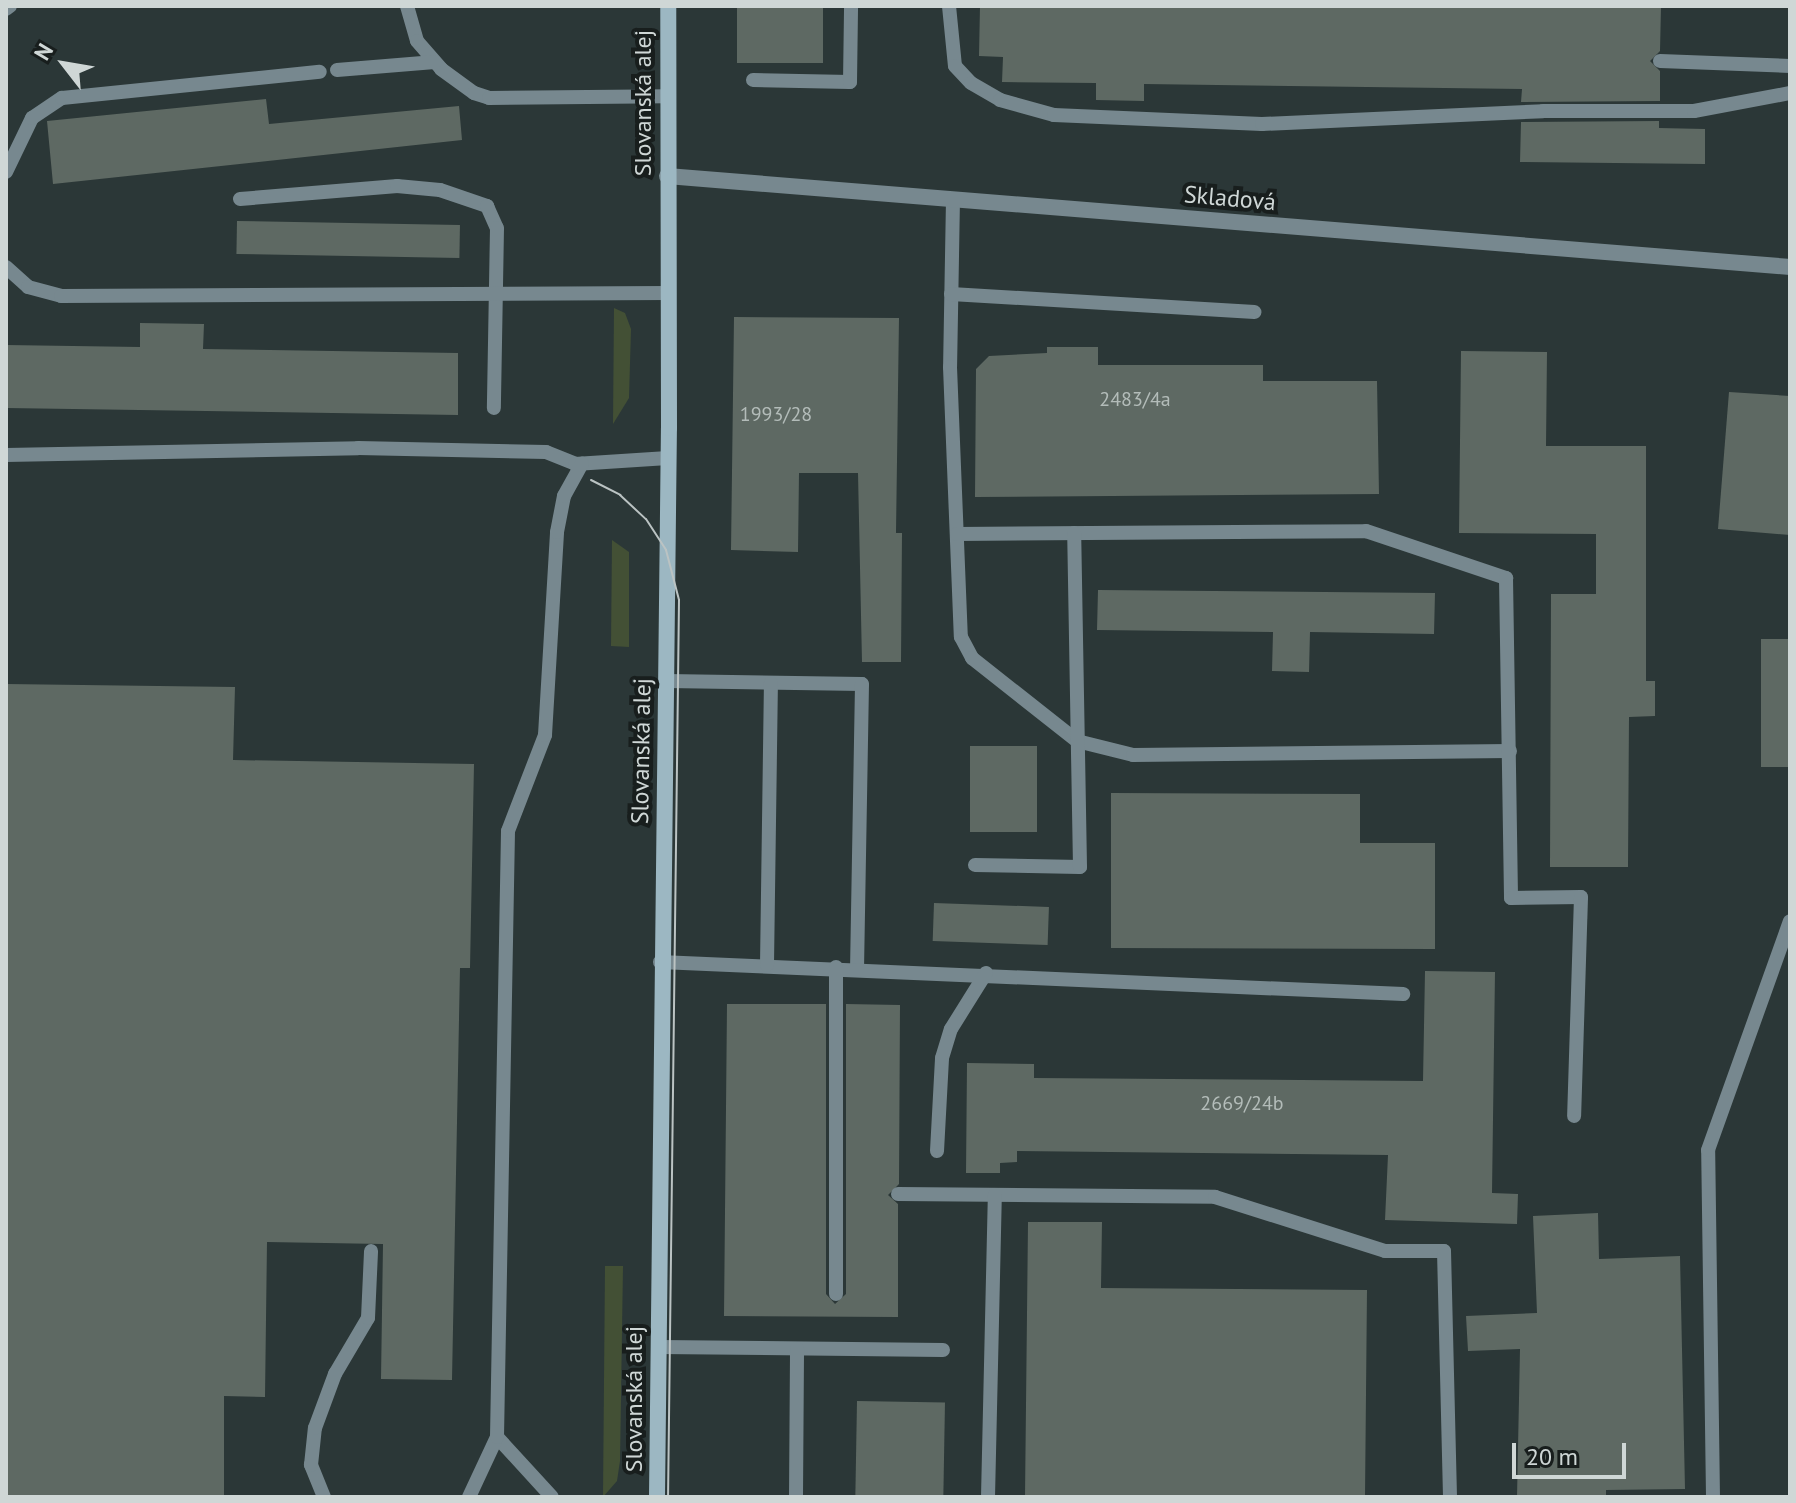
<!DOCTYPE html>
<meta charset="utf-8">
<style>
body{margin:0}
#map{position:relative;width:1796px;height:1503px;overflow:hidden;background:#2b3737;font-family:"PT Sans",sans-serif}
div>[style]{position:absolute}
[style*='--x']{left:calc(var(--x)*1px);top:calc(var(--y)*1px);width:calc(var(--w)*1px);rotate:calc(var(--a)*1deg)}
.green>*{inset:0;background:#435035}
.building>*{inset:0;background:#5e6963;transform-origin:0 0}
.service>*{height:14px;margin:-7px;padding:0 7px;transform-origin:7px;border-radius:7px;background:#77888f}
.minor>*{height:16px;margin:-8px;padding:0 8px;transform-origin:8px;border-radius:8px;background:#77888f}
.secondary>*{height:16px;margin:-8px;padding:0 8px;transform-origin:8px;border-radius:8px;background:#9cb7c2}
.tram>*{height:2px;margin:-1px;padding:0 1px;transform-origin:1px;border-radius:1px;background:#bbc3c3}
span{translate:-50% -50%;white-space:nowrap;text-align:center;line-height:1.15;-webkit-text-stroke:8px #181e1d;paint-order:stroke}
.number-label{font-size:20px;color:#b3bcb9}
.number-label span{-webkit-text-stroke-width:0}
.street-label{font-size:24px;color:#cfd7d6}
.frame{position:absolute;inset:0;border:8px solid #cfd7d6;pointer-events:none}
.north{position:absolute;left:24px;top:24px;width:80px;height:80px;-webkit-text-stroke:6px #181e1d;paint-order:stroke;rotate:301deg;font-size:22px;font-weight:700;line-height:32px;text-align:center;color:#cfd7d6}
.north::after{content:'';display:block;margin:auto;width:28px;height:36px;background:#cfd7d6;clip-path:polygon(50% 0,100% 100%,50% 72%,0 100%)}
.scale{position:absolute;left:1512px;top:1443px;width:114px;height:36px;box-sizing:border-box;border:4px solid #cfd7d6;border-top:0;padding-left:10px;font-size:24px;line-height:28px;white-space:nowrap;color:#cfd7d6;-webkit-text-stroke:6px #181e1d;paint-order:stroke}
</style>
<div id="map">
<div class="green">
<div style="clip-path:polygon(614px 308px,625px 313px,631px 329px,629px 398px,613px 424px)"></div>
<div style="clip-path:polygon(612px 540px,629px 552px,629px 647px,611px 646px)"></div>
<div style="clip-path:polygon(605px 1266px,623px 1266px,620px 1461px,617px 1481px,603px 1497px)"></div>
</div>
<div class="building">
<div style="left:737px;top:6px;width:86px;height:57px"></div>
<div style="clip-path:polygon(980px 6px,1661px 6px,1660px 51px,1650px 61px,1660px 71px,1660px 101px,1521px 102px,1522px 89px,1144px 84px,1144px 101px,1096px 100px,1096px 83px,1002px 82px,1003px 57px,979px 56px)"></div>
<div style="clip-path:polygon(266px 99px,269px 124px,459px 106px,462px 140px,53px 184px,47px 121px)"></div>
<div style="clip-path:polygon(1659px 121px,1659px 128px,1705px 129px,1705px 164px,1520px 162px,1521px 122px)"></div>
<div style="left:237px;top:221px;width:223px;height:33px;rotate:1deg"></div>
<div style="clip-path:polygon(734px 317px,899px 318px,896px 533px,902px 533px,901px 662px,862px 662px,858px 473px,799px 473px,798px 552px,731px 550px)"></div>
<div style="clip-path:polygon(140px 323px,204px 324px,203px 349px,458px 353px,458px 415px,6px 408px,6px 345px,140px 347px)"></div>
<div style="clip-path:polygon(1047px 347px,1098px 347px,1098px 365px,1263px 365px,1263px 381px,1377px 381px,1379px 494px,975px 497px,976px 369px,989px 356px,1047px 353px)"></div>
<div style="clip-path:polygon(1461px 351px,1547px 352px,1546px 446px,1646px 446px,1646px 681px,1655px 681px,1655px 716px,1629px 717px,1628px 867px,1550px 867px,1551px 594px,1596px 594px,1596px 534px,1459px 533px)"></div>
<div style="clip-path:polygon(1729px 392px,1790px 396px,1790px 535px,1718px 529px)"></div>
<div style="clip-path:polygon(1098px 590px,1435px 593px,1434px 634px,1310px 632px,1309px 672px,1272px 671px,1273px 632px,1097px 630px)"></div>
<div style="left:1761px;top:639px;width:29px;height:128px"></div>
<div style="clip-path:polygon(6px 684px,235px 687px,233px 760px,474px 764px,470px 968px,460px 968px,452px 1380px,381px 1379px,383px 1244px,267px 1242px,265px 1397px,224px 1396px,224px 1497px,6px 1497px)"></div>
<div style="left:970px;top:746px;width:67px;height:86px"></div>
<div style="clip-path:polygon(1111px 793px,1360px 794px,1360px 843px,1435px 843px,1435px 949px,1111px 948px)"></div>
<div style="left:934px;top:903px;width:115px;height:38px;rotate:2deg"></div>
<div style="clip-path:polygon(1425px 971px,1495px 972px,1492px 1193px,1518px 1194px,1517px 1224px,1385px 1220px,1388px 1155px,1017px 1151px,1017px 1162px,1000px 1163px,1000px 1173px,966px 1173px,967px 1063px,1034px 1064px,1034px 1078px,1423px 1081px)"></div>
<div style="clip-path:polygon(727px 1004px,826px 1004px,826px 1294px,835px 1304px,846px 1294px,846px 1004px,900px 1005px,899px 1184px,888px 1195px,898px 1204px,898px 1317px,724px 1316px)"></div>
<div style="clip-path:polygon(1598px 1213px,1599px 1259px,1680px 1256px,1685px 1489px,1606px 1490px,1606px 1497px,1517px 1497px,1520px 1349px,1468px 1351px,1466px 1316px,1537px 1313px,1533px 1216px)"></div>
<div style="clip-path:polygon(1028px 1222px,1102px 1222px,1101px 1288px,1367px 1290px,1365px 1497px,1025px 1497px)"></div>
<div style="left:857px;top:1401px;width:88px;height:96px;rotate:1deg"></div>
</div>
<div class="service">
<div style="--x:407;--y:6;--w:36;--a:74"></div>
<div style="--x:417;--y:41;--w:37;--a:49"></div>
<div style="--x:441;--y:69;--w:41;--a:36"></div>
<div style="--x:474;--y:93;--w:16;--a:18"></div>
<div style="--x:489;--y:98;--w:178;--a:-0.6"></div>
<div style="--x:949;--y:6;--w:60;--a:84.3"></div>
<div style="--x:955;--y:66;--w:23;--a:47"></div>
<div style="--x:971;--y:83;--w:34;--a:30"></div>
<div style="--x:1000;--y:100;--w:56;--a:15.5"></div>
<div style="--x:1054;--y:115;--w:208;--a:2.5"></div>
<div style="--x:1262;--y:124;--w:281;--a:-2.6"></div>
<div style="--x:1543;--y:111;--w:151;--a:0"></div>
<div style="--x:1694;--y:111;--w:98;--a:-10.6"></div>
<div style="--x:6;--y:9;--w:5;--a:-37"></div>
<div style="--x:1660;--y:61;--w:130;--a:2.2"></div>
<div style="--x:337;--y:70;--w:98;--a:-4.7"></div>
<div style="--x:753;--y:80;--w:97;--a:1.2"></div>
<div style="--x:850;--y:82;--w:76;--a:-89.2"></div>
<div style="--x:6;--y:172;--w:60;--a:-64.3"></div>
<div style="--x:32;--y:118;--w:36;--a:-34"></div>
<div style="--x:62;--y:98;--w:259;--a:-5.8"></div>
<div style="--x:240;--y:199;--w:158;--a:-4.7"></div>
<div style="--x:397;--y:186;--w:43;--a:5.3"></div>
<div style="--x:440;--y:190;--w:50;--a:18.8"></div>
<div style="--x:487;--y:206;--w:24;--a:66"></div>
<div style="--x:497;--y:228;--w:180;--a:91"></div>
<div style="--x:953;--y:199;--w:168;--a:91"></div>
<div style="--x:950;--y:367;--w:270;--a:87.7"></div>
<div style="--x:961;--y:637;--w:24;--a:62"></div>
<div style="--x:972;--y:658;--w:134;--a:38.3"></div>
<div style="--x:1077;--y:741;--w:58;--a:14"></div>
<div style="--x:1133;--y:755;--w:377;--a:-0.6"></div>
<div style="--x:6;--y:267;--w:30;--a:42"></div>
<div style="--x:28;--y:287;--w:34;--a:15"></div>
<div style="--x:61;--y:296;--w:608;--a:-0.28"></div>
<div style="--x:951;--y:294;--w:304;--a:3.4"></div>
<div style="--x:6;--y:455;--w:352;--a:-1.1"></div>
<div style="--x:358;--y:448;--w:188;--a:1.2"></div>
<div style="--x:546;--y:452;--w:31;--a:22"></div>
<div style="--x:575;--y:464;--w:93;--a:-3.7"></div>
<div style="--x:957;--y:534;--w:409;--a:-0.4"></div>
<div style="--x:1366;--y:531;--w:148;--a:18.6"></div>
<div style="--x:1506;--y:578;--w:320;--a:89.1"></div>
<div style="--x:1511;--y:898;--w:70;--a:-0.8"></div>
<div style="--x:1581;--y:897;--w:219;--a:91.8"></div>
<div style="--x:667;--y:681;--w:195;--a:0.9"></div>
<div style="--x:862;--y:684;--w:284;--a:91"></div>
<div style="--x:975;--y:865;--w:105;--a:1.1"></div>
<div style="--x:1080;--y:867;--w:334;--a:-91"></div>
<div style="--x:660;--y:962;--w:744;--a:2.47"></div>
<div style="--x:767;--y:965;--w:282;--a:-89.2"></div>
<div style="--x:836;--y:967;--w:327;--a:90"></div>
<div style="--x:937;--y:1151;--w:93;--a:-86.9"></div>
<div style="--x:942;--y:1058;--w:30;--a:-73"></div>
<div style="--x:951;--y:1029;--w:66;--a:-58"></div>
<div style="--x:898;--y:1194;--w:317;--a:0.5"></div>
<div style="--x:1215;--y:1197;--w:178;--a:17.6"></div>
<div style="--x:1385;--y:1251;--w:59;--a:0"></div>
<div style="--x:1444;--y:1251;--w:246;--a:88.6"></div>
<div style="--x:659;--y:1347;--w:284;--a:0.6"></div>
<div style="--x:497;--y:1437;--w:81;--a:47.5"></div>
<div style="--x:324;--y:1497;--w:35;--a:-112"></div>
<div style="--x:311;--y:1465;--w:37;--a:-84"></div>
<div style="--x:315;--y:1428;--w:58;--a:-69.7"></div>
<div style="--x:335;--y:1374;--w:65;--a:-59.5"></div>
<div style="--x:368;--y:1318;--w:67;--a:-87.4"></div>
<div style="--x:469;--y:1497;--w:66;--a:-65"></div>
<div style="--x:497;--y:1437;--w:606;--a:-88.96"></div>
<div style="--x:508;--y:831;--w:103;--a:-68.9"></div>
<div style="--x:545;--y:735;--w:203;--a:-86.6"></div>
<div style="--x:557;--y:532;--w:37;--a:-79"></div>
<div style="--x:564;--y:496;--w:37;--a:-61"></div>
<div style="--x:796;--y:1497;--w:148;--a:-89.6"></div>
<div style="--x:988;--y:1497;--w:302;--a:-88.7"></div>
<div style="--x:1713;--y:1497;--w:347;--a:-90.8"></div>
<div style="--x:1708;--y:1150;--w:243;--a:-70.3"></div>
</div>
<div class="minor">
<div style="--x:667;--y:176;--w:1127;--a:4.63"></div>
</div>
<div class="secondary">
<div style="--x:657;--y:1497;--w:1069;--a:-89.36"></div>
<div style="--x:669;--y:428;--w:422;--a:-90.1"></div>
</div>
<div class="tram">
<div style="--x:591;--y:480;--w:33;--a:27"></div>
<div style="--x:620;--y:495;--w:35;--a:43"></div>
<div style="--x:646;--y:519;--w:37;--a:57"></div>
<div style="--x:666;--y:550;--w:52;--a:75.4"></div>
<div style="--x:679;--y:600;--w:897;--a:90.7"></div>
</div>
<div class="number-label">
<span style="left:1135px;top:399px">2483/4a</span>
<span style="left:776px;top:414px">1993/28</span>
<span style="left:1242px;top:1103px">2669/24b</span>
</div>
<div class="street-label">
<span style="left:643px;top:103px;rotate:-90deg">Slovanská alej</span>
<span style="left:1230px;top:198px;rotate:5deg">Skladová</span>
<span style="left:641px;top:751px;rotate:-89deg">Slovanská alej</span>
<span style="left:634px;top:1399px;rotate:-90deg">Slovanská alej</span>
</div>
<div class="frame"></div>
<div class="north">N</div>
<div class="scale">20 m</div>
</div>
